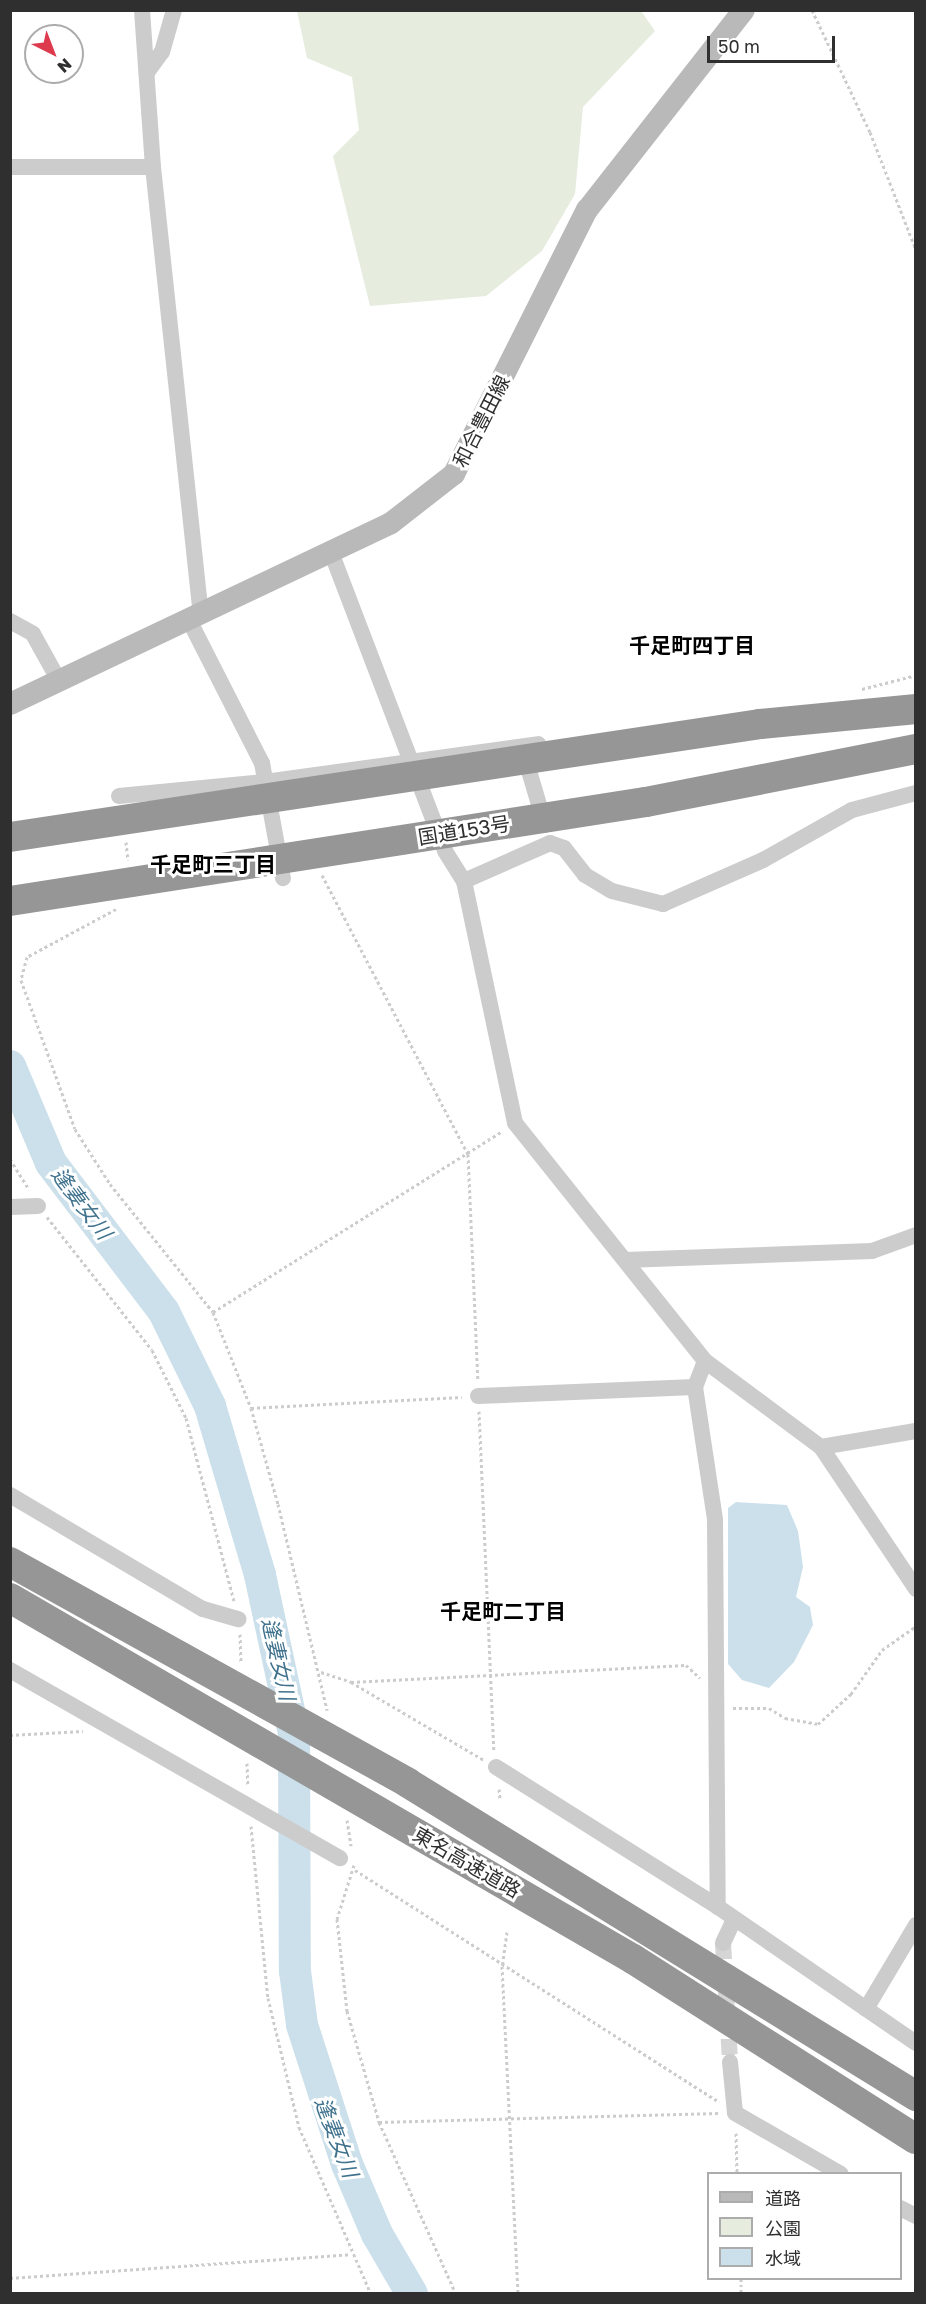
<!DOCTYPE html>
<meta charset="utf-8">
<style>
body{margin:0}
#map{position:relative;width:926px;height:2304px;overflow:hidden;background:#fff;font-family:"Golos Text","Noto Sans JP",sans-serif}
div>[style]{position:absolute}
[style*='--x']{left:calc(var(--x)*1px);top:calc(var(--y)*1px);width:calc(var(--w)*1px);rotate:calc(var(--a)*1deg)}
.green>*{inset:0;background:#e6ecde}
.water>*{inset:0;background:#cbe0eb}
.river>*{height:32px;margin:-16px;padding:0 16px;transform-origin:16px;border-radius:16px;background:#cbe0eb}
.street-tunnel>*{height:16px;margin-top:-8px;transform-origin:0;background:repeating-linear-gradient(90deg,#d5d5d5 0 16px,transparent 0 24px)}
.path>*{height:3px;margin-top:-1.5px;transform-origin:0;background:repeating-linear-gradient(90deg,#ccc 0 3px,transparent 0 6px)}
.street>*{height:16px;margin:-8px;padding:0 8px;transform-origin:8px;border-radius:8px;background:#ccc}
.secondary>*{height:22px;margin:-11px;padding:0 11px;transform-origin:11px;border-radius:11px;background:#b9b9b9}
.highway>*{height:30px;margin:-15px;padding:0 15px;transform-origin:15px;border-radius:15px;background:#969696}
span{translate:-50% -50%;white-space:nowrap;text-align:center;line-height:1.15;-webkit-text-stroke:6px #fff;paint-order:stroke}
.street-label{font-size:20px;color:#2f2f2f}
.neighbourhood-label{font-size:21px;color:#000;font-weight:700}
.water-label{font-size:21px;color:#41738e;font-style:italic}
.frame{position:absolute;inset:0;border:12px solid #2f2f2f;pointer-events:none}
.legend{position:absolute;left:707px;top:2172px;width:195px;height:108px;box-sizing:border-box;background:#fff;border:2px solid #acacac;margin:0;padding:8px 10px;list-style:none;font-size:18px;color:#2f2f2f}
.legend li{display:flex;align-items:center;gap:12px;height:30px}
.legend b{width:30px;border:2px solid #acacac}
.north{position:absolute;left:24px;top:24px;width:60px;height:60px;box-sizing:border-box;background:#fff;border:2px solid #acacac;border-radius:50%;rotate:138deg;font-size:16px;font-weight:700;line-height:24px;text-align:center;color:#2f2f2f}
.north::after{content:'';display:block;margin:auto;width:21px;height:27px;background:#dd3a4e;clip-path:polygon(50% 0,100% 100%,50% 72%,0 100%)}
.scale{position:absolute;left:707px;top:36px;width:128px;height:27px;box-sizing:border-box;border:3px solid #2f2f2f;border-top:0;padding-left:8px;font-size:18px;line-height:21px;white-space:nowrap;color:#2f2f2f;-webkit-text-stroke:4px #fff;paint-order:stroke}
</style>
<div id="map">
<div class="green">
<div style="clip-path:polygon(297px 11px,641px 11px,655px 31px,583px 107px,575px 194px,542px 251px,486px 296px,370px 306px,333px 156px,359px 130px,352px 77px,307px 58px)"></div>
</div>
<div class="water">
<div style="clip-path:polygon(736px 1502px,787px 1505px,798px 1531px,803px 1567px,796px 1597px,810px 1607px,813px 1625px,794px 1662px,769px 1688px,742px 1680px,728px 1664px,728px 1508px)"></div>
</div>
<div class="river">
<div style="--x:10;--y:1066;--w:105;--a:67.1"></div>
<div style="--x:51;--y:1163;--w:187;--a:52.8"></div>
<div style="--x:164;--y:1312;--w:105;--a:63.9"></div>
<div style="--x:210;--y:1406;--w:176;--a:73.5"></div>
<div style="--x:260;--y:1575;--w:162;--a:77.9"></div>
<div style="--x:294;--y:1733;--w:238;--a:89.8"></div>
<div style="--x:295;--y:1971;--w:54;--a:82.6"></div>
<div style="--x:302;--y:2025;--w:146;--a:72.1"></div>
<div style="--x:347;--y:2164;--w:76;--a:66.8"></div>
<div style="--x:377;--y:2234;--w:69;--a:59.7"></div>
</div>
<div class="street-tunnel">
<div style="--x:723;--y:1943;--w:119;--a:86.6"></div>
</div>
<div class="path">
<div style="--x:812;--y:10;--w:135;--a:64.6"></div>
<div style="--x:870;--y:132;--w:127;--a:68.7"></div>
<div style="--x:862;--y:689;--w:56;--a:-14.5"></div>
<div style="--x:126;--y:842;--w:18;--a:84"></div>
<div style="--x:322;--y:875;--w:315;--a:62.4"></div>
<div style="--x:468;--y:1154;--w:227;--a:87.5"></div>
<div style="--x:116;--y:909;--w:101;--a:151.7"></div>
<div style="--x:27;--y:957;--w:24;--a:105"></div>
<div style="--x:21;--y:980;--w:158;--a:70.1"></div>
<div style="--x:75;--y:1129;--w:65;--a:57.5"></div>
<div style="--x:110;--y:1184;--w:164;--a:51.2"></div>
<div style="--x:213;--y:1312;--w:103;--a:68.4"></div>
<div style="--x:251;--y:1408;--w:100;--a:74.3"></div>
<div style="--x:278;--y:1504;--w:212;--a:76.6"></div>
<div style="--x:10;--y:1159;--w:36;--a:58"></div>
<div style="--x:47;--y:1217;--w:169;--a:51.7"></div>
<div style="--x:152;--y:1350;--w:76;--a:63.4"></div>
<div style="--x:186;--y:1418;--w:189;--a:75.3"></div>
<div style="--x:213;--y:1312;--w:340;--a:-32"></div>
<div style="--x:251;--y:1408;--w:211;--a:-3"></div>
<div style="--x:479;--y:1411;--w:341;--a:87.5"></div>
<div style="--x:240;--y:1634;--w:29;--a:88"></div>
<div style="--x:321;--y:1672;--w:32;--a:18"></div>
<div style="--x:351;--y:1682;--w:154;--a:30.4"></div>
<div style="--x:351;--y:1682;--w:335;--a:-2.9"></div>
<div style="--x:686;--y:1665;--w:19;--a:43"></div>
<div style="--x:733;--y:1708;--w:36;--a:0"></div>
<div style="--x:769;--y:1708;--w:19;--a:32"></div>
<div style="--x:785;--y:1718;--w:34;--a:10"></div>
<div style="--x:818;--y:1724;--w:45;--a:-42.3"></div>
<div style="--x:851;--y:1694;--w:54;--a:-54.8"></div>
<div style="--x:882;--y:1650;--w:42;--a:-35.2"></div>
<div style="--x:10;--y:1735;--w:73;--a:-3.1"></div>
<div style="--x:247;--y:1763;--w:23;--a:88"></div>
<div style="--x:499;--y:1789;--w:10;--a:84"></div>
<div style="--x:347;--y:1820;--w:26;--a:81"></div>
<div style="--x:251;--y:1826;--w:173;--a:84.4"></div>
<div style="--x:268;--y:1998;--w:133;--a:76.5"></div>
<div style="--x:299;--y:2127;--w:182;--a:66.7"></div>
<div style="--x:354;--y:1865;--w:57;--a:107.5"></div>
<div style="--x:337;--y:1919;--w:93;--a:83.8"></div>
<div style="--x:347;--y:2011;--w:116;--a:73.9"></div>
<div style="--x:379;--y:2122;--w:188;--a:65.9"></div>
<div style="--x:355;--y:1870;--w:432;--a:32.5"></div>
<div style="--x:507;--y:1932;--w:34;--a:98"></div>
<div style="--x:502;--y:1966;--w:328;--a:87.2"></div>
<div style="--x:379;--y:2122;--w:340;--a:-1.5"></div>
<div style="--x:736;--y:2133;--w:41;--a:88.6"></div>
<div style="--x:10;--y:2278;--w:341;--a:-4"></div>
<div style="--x:741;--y:2278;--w:16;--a:90"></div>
</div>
<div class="street">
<div style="--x:142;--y:10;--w:157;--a:86"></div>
<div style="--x:153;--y:167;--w:449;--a:83.9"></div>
<div style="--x:148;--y:71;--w:24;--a:-54"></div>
<div style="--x:162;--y:52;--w:44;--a:-74.1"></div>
<div style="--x:10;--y:167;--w:143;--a:0"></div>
<div style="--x:331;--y:552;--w:320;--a:69.1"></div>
<div style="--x:445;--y:851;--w:36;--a:58"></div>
<div style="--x:464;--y:881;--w:247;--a:78.1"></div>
<div style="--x:515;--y:1123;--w:305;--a:51.4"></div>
<div style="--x:705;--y:1361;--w:144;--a:36.6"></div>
<div style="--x:821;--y:1447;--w:171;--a:56.2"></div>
<div style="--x:189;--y:620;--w:161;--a:63"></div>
<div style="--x:262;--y:763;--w:117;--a:79.7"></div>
<div style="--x:10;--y:621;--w:26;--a:29"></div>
<div style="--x:33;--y:634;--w:54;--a:61"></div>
<div style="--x:524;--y:754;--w:74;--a:73.5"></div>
<div style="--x:119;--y:796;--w:147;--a:-5.5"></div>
<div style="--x:265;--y:782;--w:276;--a:-7.9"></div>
<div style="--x:464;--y:881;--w:94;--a:-23.8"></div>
<div style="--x:550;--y:843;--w:15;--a:20"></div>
<div style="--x:564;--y:848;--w:34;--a:52"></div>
<div style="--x:585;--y:875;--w:31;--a:31"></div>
<div style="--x:612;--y:891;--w:53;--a:14.3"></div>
<div style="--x:663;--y:904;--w:109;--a:-23.7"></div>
<div style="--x:763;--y:860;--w:102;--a:-29.3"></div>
<div style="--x:852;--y:810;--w:66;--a:-14.9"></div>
<div style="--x:10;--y:1207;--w:28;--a:-2"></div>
<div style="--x:625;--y:1260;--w:247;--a:-2.1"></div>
<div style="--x:872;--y:1251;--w:47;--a:-20"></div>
<div style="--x:705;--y:1361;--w:28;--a:111"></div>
<div style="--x:695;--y:1387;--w:134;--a:81.4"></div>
<div style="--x:715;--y:1520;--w:387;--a:89.6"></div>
<div style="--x:478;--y:1396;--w:217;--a:-2.4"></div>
<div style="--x:821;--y:1447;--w:96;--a:-9.6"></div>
<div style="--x:10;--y:1495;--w:224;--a:30.6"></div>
<div style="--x:203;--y:1609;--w:37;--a:16"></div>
<div style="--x:10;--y:1670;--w:380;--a:29.7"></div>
<div style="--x:496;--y:1767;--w:262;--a:32.2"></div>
<div style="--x:718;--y:1907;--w:240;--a:34.5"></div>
<div style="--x:723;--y:1943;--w:26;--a:-65"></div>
<div style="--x:866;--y:2009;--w:98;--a:-59.2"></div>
<div style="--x:730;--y:2062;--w:51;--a:84.4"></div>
<div style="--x:735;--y:2113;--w:122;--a:29.9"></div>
<div style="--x:900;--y:2208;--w:18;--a:27"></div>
</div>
<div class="secondary">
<div style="--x:10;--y:704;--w:422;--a:-25.4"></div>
<div style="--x:391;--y:523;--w:80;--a:-37.9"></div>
<div style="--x:454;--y:474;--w:296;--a:-63.3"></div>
<div style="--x:587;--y:210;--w:254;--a:-51.9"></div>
</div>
<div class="highway">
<div style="--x:10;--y:837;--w:758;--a:-8.57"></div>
<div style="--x:760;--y:724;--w:157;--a:-5.5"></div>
<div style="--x:10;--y:901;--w:644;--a:-8.85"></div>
<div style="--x:646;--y:802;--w:275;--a:-11.1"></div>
<div style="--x:10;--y:1562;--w:455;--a:29"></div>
<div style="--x:408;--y:1783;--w:597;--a:31.64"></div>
<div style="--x:10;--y:1598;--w:720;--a:30.09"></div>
<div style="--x:633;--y:1959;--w:335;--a:32.5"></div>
</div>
<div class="street-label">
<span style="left:481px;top:421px;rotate:-63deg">和合豊田線</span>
<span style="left:464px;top:830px;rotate:-9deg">国道153号</span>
<span style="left:467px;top:1862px;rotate:30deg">東名高速道路</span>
</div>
<div class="neighbourhood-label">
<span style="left:692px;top:645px">千足町四丁目</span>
<span style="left:213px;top:864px">千足町三丁目</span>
<span style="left:503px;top:1611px">千足町二丁目</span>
</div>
<div class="water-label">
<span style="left:82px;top:1203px;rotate:53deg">逢妻女川</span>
<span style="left:279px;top:1659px;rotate:77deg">逢妻女川</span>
<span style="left:337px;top:2137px;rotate:69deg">逢妻女川</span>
</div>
<div class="frame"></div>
<ul class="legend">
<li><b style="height:8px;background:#b9b9b9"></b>道路</li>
<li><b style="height:16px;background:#e6ecde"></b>公園</li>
<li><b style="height:16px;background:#cbe0eb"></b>水域</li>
</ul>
<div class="north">N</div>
<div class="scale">50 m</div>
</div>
